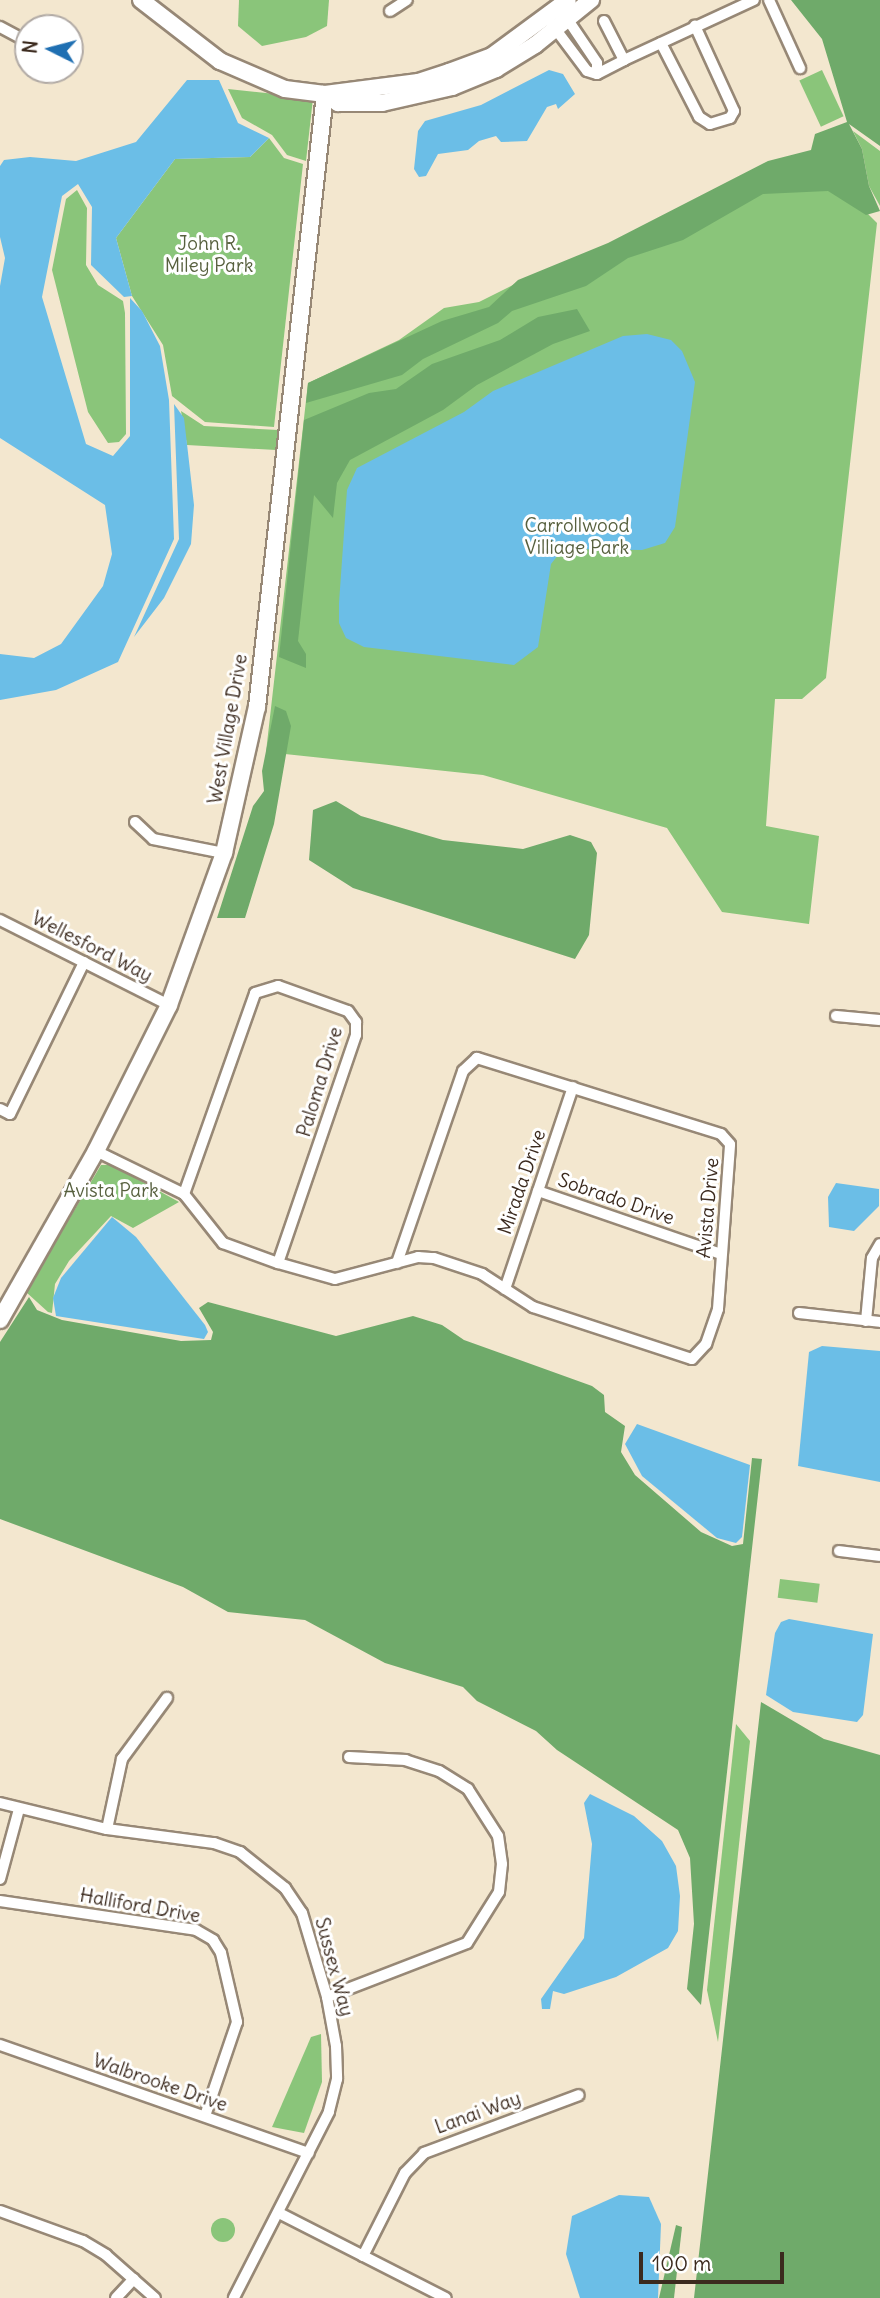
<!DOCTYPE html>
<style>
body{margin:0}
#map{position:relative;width:880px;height:2298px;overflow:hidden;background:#f3e7cf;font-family:Delius,sans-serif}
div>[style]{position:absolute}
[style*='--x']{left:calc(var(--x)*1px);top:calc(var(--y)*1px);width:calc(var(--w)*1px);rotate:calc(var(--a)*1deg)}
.green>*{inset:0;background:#8ac57a;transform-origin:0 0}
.round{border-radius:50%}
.forest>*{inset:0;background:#6faa6a}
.water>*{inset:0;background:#6bbee7}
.roads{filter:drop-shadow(2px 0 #978876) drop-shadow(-2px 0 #978876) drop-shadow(0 2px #978876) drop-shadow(0 -2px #978876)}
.street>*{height:10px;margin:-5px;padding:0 5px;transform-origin:5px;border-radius:5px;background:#fff}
.secondary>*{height:16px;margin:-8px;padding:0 8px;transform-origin:8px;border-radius:8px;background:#fff}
span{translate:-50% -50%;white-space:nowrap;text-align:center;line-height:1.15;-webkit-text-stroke:6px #fff;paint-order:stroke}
.park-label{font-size:19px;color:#57603e}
.street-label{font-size:19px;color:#3b2a1e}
.north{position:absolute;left:14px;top:14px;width:70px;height:70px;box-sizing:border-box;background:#fff;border:2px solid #b1aaa5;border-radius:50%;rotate:276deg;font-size:19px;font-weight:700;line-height:28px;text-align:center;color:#3b2a1e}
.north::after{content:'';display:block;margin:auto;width:24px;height:32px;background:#1f6fb2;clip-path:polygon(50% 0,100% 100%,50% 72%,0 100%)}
.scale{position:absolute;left:639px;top:2252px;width:145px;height:32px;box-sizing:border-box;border:4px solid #3b2a1e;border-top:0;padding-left:9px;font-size:21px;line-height:24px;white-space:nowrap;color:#3b2a1e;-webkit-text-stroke:5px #fff;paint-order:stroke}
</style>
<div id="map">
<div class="green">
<div style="clip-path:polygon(239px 0,329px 0,327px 26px,306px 37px,262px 46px,238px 26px)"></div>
<div style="left:822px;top:70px;width:51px;height:25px;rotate:65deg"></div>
<div style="clip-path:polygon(228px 89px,313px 98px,306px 161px,287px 155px,272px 135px,242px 118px)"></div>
<div style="clip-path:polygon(853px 131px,880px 151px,880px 206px,869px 186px,862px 149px)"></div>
<div style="clip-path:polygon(269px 138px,284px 158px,303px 164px,274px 427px,205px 422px,172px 396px,163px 345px,132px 296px,116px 238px,175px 159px,250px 157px)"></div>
<div style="clip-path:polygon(779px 183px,842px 188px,877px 223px,826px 678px,802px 699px,775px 699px,766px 826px,819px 836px,809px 924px,722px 912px,667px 828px,483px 775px,266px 752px,308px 383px,399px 340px,444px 308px,479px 302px,525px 279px)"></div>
<div style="clip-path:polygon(77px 190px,87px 208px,86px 265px,98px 285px,123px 301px,125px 313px,126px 434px,119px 442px,108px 443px,88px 412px,52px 270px,66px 199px)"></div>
<div style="clip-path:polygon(289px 335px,276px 450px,187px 445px,181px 411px,204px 426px,278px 430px)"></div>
<div style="clip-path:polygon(101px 1165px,112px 1165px,179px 1202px,133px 1228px,111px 1216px,69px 1261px,55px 1284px,52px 1313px,48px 1312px,26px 1292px)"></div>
<div style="left:780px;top:1579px;width:40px;height:19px;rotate:7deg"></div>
<div style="clip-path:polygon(736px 1724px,750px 1741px,718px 2042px,707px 1990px)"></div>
<div style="clip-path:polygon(321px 2034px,322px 2082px,304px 2133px,272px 2127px,311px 2037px)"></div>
<div class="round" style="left:211px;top:2218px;width:24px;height:24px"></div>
</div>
<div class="forest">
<div style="clip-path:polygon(791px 0,880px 0,880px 146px,849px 124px,862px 149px,869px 186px,880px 211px,866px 215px,828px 191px,763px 194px,683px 240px,628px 258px,586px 286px,512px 311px,498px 323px,423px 359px,402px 375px,306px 403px,308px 383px,442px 321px,489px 307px,518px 280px,608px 243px,768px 161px,811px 150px,815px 134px,847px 122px,822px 39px)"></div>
<div style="clip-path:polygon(577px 309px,590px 331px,553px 344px,477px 385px,443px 410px,350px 460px,337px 483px,333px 518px,314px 495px,298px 641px,306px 654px,306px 668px,279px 657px,304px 420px,369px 393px,396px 389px,432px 364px,500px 340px,538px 317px)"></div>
<div style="clip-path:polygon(275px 706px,286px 711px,291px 726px,274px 824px,245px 918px,217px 918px,253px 806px,264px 791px,262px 771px)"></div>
<div style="clip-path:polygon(336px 801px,361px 816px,443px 840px,523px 849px,570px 835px,591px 842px,597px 853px,589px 935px,575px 959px,353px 888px,309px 860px,313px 810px)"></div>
<div style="clip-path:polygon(29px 1297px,37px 1310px,62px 1320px,181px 1341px,211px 1340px,213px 1332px,199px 1308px,208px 1302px,336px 1336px,413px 1316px,442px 1325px,464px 1340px,592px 1386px,604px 1395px,605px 1412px,625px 1426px,621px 1452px,635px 1475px,701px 1532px,732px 1546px,743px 1544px,752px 1458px,762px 1459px,701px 2005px,687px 1989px,694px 1924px,690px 1858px,678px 1830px,557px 1750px,536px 1731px,477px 1701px,463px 1687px,385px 1663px,305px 1620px,228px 1612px,183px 1587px,0 1519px,0 1342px)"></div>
<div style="clip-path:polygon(761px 1702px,824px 1739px,880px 1755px,880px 2298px,694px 2298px)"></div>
<div style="clip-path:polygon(676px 2225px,682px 2227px,674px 2298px,659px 2298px)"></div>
</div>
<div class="water">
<div style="clip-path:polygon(549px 70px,563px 74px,575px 94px,558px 109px,556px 104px,547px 107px,527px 141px,501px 142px,496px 136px,479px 141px,468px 150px,438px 154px,426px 176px,419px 177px,414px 169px,418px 131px,425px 121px,481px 105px)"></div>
<div style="clip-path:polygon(187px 80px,219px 80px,238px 123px,269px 138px,250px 157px,175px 159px,116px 238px,132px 296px,124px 297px,91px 265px,92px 207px,78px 184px,62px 196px,42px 297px,86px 444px,113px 456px,130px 436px,130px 298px,142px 311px,160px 346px,169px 400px,174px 539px,118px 662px,56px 690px,0 700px,0 654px,34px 658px,61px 644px,103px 586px,112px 554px,105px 505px,0 438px,0 286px,5px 258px,0 237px,0 166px,4px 160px,30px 157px,76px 161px,136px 142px)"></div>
<div style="clip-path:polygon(647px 334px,671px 340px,682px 351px,695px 382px,675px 527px,665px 543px,642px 550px,563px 549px,551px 564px,538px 647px,514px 665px,364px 647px,346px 638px,339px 623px,339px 603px,347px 490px,357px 468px,464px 412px,493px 391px,623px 336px)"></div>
<div style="clip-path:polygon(174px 404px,184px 418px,194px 505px,191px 544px,164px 598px,134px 637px,179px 539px)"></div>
<div style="clip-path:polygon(836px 1183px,879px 1189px,879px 1206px,854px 1231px,829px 1227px,828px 1197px)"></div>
<div style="clip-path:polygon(112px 1217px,136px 1237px,205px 1325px,208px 1332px,204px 1339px,56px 1316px,53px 1298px,61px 1278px)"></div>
<div style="clip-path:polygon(822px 1346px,880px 1351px,880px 1482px,798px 1466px,809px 1352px)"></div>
<div style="clip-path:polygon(637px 1424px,750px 1465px,742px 1537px,736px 1543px,717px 1538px,642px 1476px,625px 1444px)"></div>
<div style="clip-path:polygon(789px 1619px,873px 1634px,863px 1715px,857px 1722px,793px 1712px,766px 1695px,775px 1633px,781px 1622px)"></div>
<div style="clip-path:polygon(590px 1794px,634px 1816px,662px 1841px,676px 1866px,680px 1896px,678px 1931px,668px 1948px,616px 1977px,564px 1994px,553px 1991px,550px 2009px,542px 2009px,541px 1999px,584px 1938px,592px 1844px,584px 1803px)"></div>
<div style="clip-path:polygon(619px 2195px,649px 2197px,661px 2224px,658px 2298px,580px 2298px,566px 2254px,572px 2216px)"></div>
</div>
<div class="roads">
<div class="street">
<div style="--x:769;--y:0;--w:75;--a:65.5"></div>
<div style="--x:390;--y:11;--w:20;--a:-33"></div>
<div style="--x:564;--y:14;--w:59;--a:56"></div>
<div style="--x:597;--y:63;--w:11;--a:90"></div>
<div style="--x:604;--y:21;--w:44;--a:62.9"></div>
<div style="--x:624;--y:60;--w:143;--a:-24.8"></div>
<div style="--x:551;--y:23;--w:60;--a:53.1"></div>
<div style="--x:587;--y:71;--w:10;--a:17"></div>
<div style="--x:0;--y:27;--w:32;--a:28"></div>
<div style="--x:661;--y:43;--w:83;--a:62.8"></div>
<div style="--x:699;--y:117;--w:13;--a:32"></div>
<div style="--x:710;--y:124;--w:21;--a:-17"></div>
<div style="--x:730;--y:118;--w:8;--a:-60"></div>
<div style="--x:734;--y:111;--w:94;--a:-114.6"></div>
<div style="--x:597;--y:74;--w:30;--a:-27"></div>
<div style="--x:135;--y:822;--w:25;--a:43"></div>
<div style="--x:153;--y:839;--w:72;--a:11.2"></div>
<div style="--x:0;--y:920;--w:189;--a:26.7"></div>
<div style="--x:836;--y:1016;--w:44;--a:5.2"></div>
<div style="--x:0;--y:1109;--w:11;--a:27"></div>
<div style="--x:10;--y:1114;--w:169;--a:-64"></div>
<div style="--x:96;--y:1151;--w:98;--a:26"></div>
<div style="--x:184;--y:1194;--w:63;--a:51.5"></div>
<div style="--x:223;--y:1243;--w:59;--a:20"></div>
<div style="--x:278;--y:1263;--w:59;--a:15.7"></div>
<div style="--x:335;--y:1279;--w:86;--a:-14.8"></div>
<div style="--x:418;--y:1257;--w:16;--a:4"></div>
<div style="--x:434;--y:1258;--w:51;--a:18.4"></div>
<div style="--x:482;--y:1274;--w:61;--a:32.9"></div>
<div style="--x:533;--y:1307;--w:167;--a:18.1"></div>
<div style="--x:692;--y:1359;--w:21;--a:-47"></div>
<div style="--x:706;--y:1344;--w:37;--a:-71"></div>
<div style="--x:718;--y:1309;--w:165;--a:-85.8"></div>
<div style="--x:730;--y:1144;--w:13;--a:-132"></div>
<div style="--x:721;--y:1134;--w:256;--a:-162.7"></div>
<div style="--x:477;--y:1058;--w:19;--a:137"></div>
<div style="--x:463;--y:1071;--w:203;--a:109"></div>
<div style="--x:538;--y:1191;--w:194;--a:19"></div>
<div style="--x:184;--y:1194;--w:213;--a:-70.5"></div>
<div style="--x:255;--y:993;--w:24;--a:-17"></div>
<div style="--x:278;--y:986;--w:74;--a:19.7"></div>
<div style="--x:348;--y:1011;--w:14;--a:54"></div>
<div style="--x:356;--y:1022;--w:13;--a:90"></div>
<div style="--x:356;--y:1035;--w:241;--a:108.9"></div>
<div style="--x:505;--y:1289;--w:213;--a:-71.4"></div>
<div style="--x:799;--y:1313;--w:81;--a:6.3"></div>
<div style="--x:866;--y:1321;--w:63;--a:-84.6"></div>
<div style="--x:872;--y:1258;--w:16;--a:-60"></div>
<div style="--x:839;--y:1551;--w:41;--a:7"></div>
<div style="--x:0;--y:1803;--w:110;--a:13.7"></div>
<div style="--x:107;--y:1829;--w:108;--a:7.5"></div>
<div style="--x:214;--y:1843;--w:28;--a:19"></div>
<div style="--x:240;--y:1852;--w:58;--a:38.7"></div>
<div style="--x:285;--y:1888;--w:30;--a:56"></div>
<div style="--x:302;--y:1913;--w:88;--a:73.4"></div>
<div style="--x:327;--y:1997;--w:50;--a:79.6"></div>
<div style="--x:336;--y:2046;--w:33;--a:88"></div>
<div style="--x:337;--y:2079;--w:34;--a:104"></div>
<div style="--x:329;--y:2112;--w:209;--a:117.1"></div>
<div style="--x:107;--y:1829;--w:72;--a:-77.9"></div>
<div style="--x:122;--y:1759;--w:76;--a:-53.6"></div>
<div style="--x:0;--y:1879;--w:73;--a:-74.8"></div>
<div style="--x:0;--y:1901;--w:198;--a:8.4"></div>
<div style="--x:196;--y:1930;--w:20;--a:30"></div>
<div style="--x:213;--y:1940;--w:15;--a:58"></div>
<div style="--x:221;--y:1953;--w:71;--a:76.9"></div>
<div style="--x:237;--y:2022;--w:99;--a:108.8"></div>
<div style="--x:327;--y:1997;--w:150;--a:-21.1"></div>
<div style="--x:467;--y:1943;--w:60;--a:-57.9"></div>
<div style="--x:499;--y:1892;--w:28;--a:-84"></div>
<div style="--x:502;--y:1864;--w:28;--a:-98"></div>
<div style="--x:498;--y:1836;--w:56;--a:-122.6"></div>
<div style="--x:468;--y:1789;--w:34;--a:-148"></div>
<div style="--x:439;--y:1771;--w:35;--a:-162"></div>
<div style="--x:406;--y:1760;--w:57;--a:-177"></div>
<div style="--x:0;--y:2045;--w:327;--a:19.3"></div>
<div style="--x:0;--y:2211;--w:88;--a:19.9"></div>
<div style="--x:83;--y:2241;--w:27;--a:31"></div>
<div style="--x:106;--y:2255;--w:65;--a:41.3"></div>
<div style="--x:279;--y:2213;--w:187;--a:27"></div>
<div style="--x:363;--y:2256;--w:93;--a:-63.2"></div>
<div style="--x:405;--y:2173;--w:28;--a:-46"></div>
<div style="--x:424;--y:2153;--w:165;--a:-20.5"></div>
<div style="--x:116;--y:2298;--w:26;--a:-47"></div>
</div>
<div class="secondary">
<div style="--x:141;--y:0;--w:100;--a:37.7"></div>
<div style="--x:220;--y:61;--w:71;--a:23.3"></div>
<div style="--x:285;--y:89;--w:40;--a:7.1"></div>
<div style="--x:325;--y:94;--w:94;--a:-7.4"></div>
<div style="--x:418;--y:82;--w:33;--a:-18"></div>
<div style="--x:449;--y:72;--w:46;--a:-20.4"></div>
<div style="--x:492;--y:56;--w:94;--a:-36.4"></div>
<div style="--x:325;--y:94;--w:16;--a:35"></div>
<div style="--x:338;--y:103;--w:44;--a:0"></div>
<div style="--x:382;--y:103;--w:72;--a:-12.9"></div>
<div style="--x:452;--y:87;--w:48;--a:-22.2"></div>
<div style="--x:496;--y:69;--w:46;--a:-31.6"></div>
<div style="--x:535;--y:45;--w:72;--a:-38.8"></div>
<div style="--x:0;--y:1320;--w:194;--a:-60.4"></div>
<div style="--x:96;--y:1151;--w:163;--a:-63.4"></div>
<div style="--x:169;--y:1005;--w:162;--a:-70.1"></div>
<div style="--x:224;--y:853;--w:150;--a:-77.3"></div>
<div style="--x:257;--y:707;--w:617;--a:-83.67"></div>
</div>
</div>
<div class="park-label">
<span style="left:209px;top:255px">John R.<br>Miley Park</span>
<span style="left:577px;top:537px">Carrollwood<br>Villiage Park</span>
<span style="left:111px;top:1191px">Avista Park</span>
</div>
<div class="street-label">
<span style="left:228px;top:729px;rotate:-80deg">West Village Drive</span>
<span style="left:92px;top:947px;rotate:27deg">Wellesford Way</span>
<span style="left:320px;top:1082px;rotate:-73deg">Paloma Drive</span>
<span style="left:522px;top:1182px;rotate:-71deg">Mirada Drive</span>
<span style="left:616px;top:1199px;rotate:19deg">Sobrado Drive</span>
<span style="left:708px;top:1208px;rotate:-85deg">Avista Drive</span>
<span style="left:140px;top:1906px;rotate:10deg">Halliford Drive</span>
<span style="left:334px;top:1967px;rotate:75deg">Sussex Way</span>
<span style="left:160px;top:2083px;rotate:19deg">Walbrooke Drive</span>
<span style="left:478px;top:2113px;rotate:-20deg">Lanai Way</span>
</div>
<div class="north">N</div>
<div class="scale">100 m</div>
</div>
